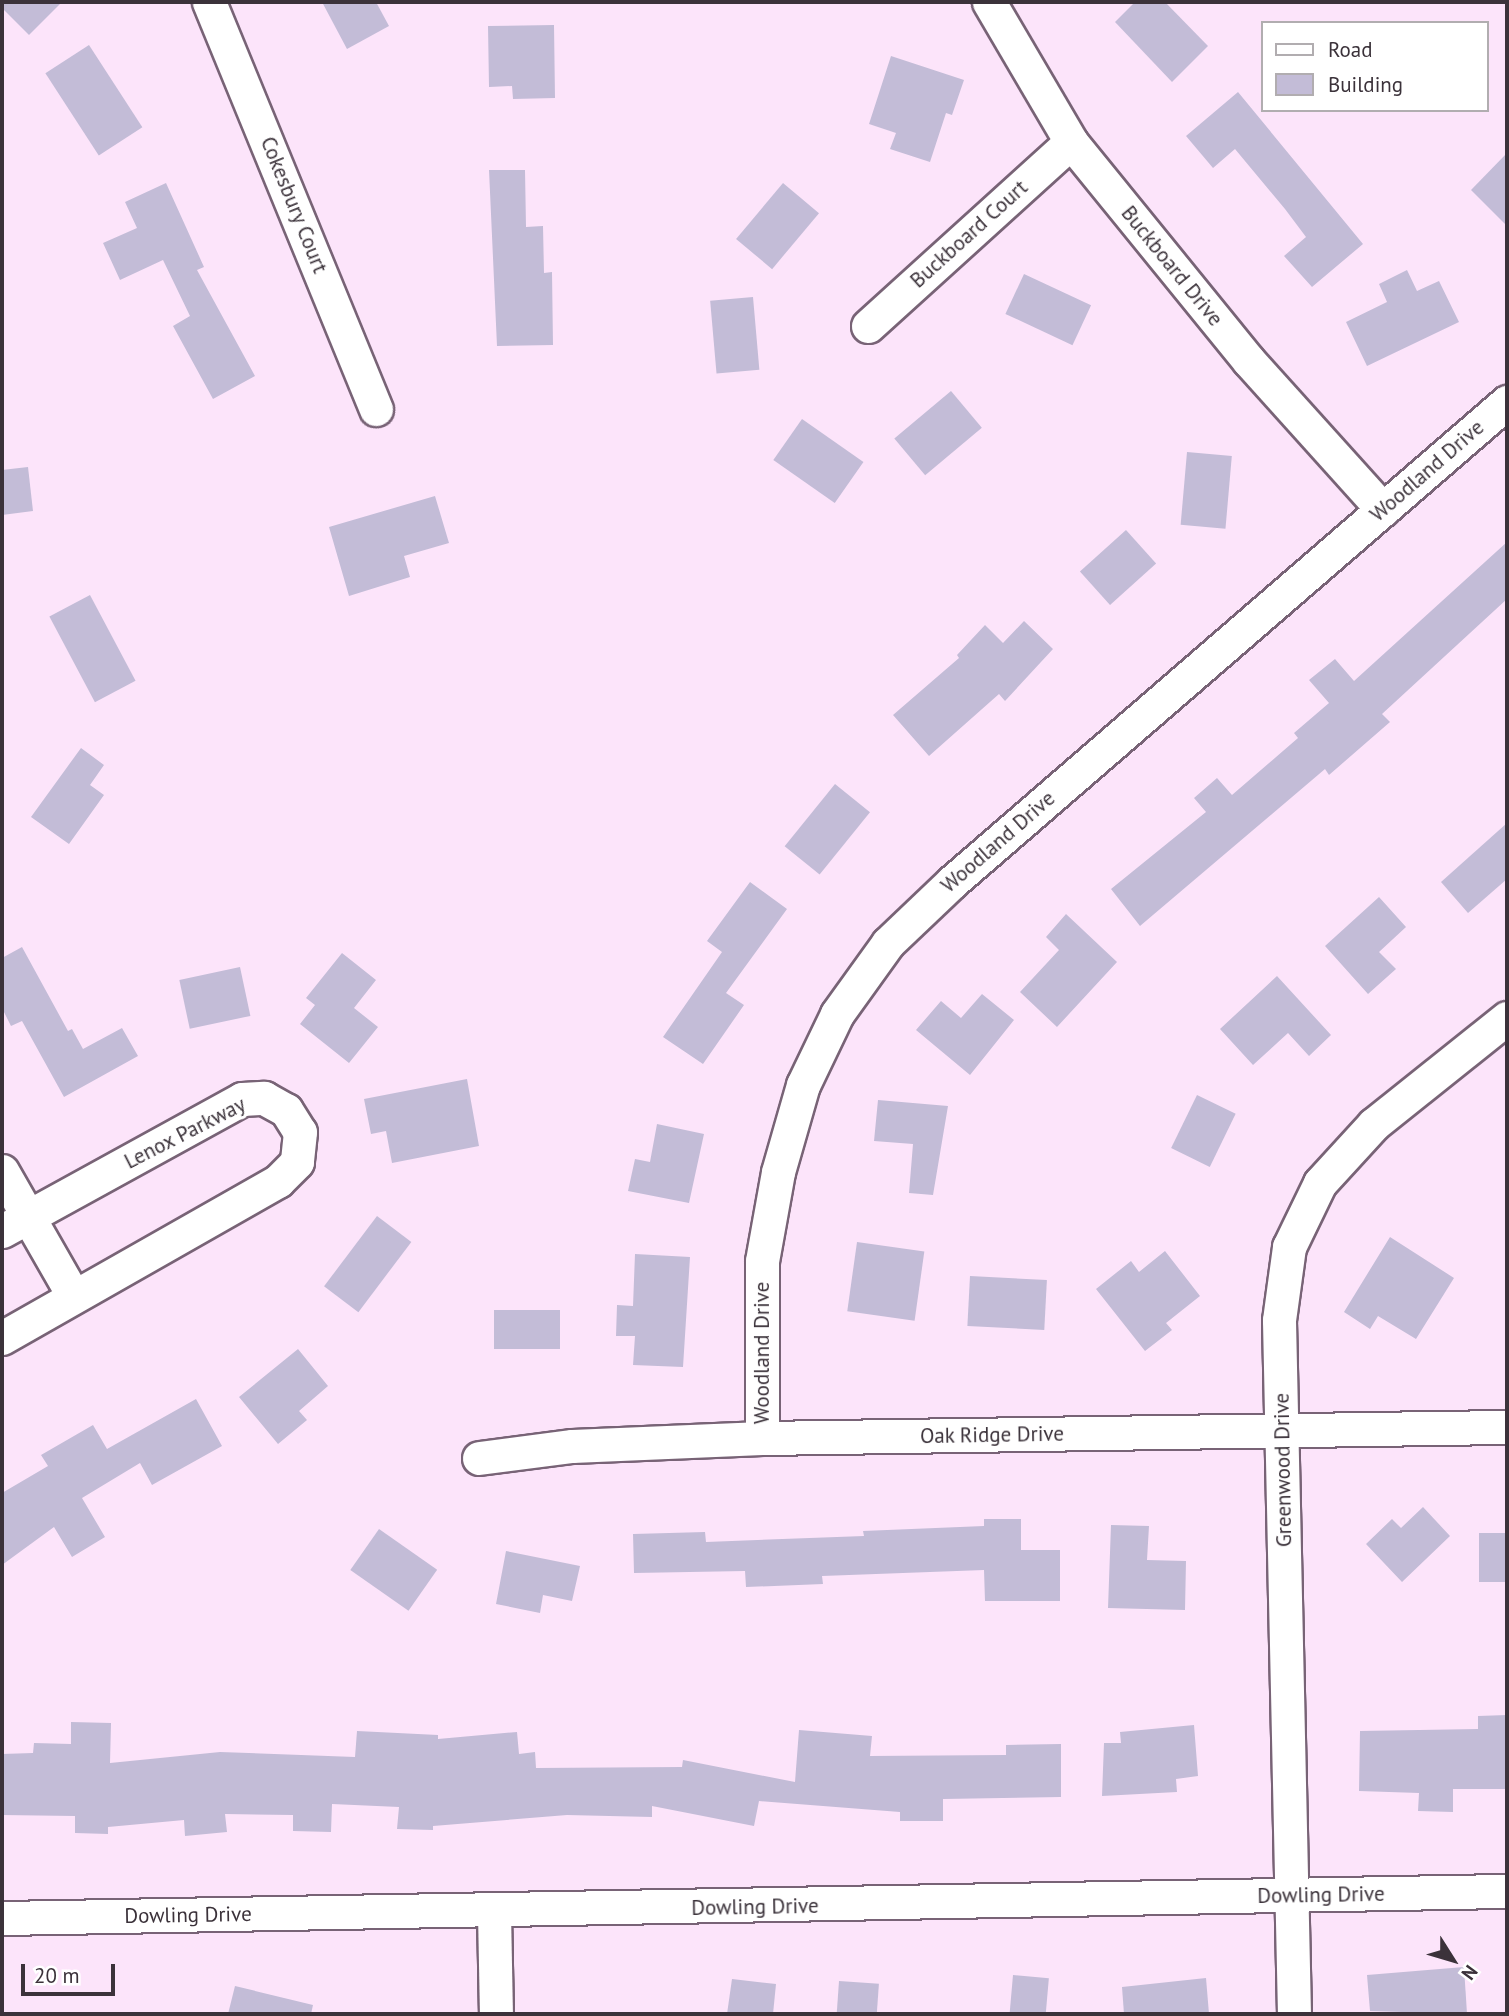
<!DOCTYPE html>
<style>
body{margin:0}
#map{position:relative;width:1509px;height:2016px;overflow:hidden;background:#fce4fa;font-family:"PT Sans",sans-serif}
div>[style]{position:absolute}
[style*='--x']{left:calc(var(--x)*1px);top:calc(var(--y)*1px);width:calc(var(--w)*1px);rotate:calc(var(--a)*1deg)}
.building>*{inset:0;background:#c3bcd7;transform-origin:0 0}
.roads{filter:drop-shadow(2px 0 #786376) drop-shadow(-2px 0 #786376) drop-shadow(0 2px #786376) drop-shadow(0 -2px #786376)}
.minor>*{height:33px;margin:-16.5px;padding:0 16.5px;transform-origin:16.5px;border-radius:16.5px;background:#fff}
span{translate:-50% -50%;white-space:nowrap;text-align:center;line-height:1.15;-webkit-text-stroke:6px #fff;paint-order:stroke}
.street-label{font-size:21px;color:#3b323a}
.frame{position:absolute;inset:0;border:4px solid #3b323a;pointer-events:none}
.legend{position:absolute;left:1261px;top:21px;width:228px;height:91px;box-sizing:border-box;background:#fff;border:2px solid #b1adb0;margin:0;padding:9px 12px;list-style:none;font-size:21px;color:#3b323a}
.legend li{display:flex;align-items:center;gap:14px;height:35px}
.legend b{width:35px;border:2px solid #b1adb0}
.north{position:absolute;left:1418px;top:1925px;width:70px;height:70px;-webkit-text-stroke:5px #fff;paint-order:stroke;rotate:127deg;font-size:19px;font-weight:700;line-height:28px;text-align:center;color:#3b323a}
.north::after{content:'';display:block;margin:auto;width:24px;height:32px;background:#3b323a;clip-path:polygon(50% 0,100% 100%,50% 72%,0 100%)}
.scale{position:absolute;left:21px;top:1964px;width:94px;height:32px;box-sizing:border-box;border:4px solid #3b323a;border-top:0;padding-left:9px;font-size:21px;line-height:24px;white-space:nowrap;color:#3b323a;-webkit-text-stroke:5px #fff;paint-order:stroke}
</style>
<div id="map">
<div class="building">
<div style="clip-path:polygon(2px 2px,62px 2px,29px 35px,2px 8px)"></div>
<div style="clip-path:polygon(322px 2px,376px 2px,389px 26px,347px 49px)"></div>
<div style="clip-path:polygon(1135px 2px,1165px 2px,1208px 46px,1172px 82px,1115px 22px)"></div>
<div style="clip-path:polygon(554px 25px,555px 98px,513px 99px,512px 86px,489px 87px,488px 26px)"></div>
<div style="left:89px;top:45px;width:98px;height:52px;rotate:57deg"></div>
<div style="clip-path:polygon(891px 56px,964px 80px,952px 115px,946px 113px,930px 162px,890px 149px,896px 133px,869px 124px)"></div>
<div style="clip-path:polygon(1238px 92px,1363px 244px,1312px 287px,1284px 256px,1306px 237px,1285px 209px,1235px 149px,1213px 168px,1186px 136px)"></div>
<div style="clip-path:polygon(1507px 153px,1507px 226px,1471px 190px)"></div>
<div style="clip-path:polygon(489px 170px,525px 170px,526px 227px,543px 226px,544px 273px,552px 272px,553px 345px,497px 346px)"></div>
<div style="clip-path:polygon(166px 183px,204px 267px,197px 270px,255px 376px,213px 399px,173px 326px,190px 316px,163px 260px,120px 280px,103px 243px,137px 228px,125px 202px)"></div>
<div style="left:783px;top:183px;width:47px;height:73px;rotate:40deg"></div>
<div style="clip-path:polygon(1407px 270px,1417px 291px,1439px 281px,1459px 322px,1367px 366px,1346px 322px,1387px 302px,1379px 284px)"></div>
<div style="left:1024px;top:274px;width:74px;height:44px;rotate:25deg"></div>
<div style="left:753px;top:297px;width:73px;height:43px;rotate:85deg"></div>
<div style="left:951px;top:391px;width:48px;height:74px;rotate:50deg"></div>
<div style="left:802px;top:419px;width:75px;height:50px;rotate:35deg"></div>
<div style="left:1187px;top:452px;width:45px;height:73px;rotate:5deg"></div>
<div style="clip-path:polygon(28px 467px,33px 511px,2px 515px,2px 470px)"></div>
<div style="clip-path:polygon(435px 496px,449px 543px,404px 556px,410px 577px,349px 596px,329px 527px)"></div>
<div style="left:1126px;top:530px;width:45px;height:62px;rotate:48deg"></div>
<div style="clip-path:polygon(1507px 542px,1507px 599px,1382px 714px,1390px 722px,1329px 775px,1325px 769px,1140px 926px,1111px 889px,1206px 812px,1194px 798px,1217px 778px,1232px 795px,1298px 738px,1294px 733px,1329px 703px,1309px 680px,1335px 659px,1354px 681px)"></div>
<div style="left:90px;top:595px;width:97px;height:46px;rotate:62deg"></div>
<div style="clip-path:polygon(1024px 621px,1053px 649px,1005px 701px,999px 694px,929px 756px,893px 715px,959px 658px,957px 655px,985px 625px,1003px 643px)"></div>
<div style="clip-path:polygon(81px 748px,104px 765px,90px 785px,104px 795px,69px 844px,31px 817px)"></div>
<div style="left:835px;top:784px;width:45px;height:80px;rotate:39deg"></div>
<div style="clip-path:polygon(1507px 823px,1507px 879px,1468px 913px,1441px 882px)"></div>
<div style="clip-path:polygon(750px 882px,787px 909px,726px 993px,744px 1005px,703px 1064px,663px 1037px,722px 952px,707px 941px)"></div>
<div style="clip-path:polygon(1379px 897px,1406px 927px,1379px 952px,1396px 969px,1368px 994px,1325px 946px)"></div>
<div style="clip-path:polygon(1066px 914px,1117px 962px,1057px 1027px,1020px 992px,1059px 950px,1046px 937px)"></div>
<div style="clip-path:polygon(22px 947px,68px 1031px,72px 1029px,83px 1049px,122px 1028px,138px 1056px,64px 1097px,22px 1021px,11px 1026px,2px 1008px,2px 958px)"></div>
<div style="clip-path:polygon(342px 953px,376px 980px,354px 1008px,378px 1027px,349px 1063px,300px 1024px,315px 1005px,306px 998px)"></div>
<div style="left:240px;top:967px;width:50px;height:62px;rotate:78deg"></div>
<div style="clip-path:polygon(1277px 976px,1331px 1035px,1309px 1056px,1288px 1033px,1253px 1065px,1220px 1029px)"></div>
<div style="clip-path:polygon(982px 994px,1014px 1020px,970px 1075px,916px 1030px,941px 1001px,961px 1018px)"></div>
<div style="clip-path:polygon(467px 1079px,479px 1146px,392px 1163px,386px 1131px,371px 1134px,364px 1099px)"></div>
<div style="left:1197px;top:1095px;width:43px;height:59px;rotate:26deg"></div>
<div style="clip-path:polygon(878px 1100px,948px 1106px,933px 1195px,909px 1193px,913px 1144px,874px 1141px)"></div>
<div style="clip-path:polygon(657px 1124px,704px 1134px,689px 1203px,628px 1191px,635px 1159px,650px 1162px)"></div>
<div style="left:377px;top:1216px;width:43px;height:88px;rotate:37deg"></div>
<div style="clip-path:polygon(1390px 1237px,1454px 1278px,1416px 1339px,1378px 1316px,1370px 1329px,1344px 1312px)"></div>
<div style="left:857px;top:1242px;width:68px;height:70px;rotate:8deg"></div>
<div style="clip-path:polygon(1165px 1251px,1200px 1296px,1166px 1323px,1172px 1330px,1145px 1351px,1096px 1289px,1131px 1261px,1139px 1272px)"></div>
<div style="clip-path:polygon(635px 1254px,690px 1257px,683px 1367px,633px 1365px,635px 1336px,616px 1336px,617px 1305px,633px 1306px)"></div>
<div style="left:970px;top:1276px;width:77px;height:50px;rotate:3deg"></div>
<div style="left:494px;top:1310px;width:66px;height:39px"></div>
<div style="clip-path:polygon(298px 1349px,328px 1386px,299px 1411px,307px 1420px,278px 1444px,239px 1397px)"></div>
<div style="clip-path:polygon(196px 1399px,222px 1446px,152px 1485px,140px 1463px,82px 1498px,105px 1537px,72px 1557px,54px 1527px,2px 1565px,2px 1493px,48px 1466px,41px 1455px,93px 1425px,107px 1449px)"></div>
<div style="clip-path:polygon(1423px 1507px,1450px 1536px,1402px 1582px,1366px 1544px,1392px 1519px,1401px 1528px)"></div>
<div style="clip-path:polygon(984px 1519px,1021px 1519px,1021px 1550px,1060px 1550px,1060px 1601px,985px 1601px,984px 1570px,822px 1576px,823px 1584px,746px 1587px,745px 1571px,634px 1573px,633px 1534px,705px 1532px,706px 1542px,864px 1536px,863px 1531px,984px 1526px)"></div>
<div style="clip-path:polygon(1111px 1525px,1149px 1526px,1147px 1560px,1186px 1561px,1185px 1610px,1108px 1608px)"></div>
<div style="left:379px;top:1529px;width:71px;height:50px;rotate:35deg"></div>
<div style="left:1479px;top:1533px;width:28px;height:49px"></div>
<div style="clip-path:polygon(506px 1551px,580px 1566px,572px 1601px,543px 1595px,540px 1613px,496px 1604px)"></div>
<div style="clip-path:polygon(1507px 1715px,1507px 1789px,1453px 1789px,1453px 1812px,1418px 1811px,1419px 1793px,1359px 1791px,1360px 1731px,1478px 1729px,1478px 1716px)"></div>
<div style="clip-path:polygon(71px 1722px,111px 1723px,110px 1763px,220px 1752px,355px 1757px,357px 1731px,438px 1735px,438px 1739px,517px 1732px,519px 1754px,535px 1752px,536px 1768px,682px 1767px,683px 1760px,795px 1782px,799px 1730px,872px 1736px,870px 1756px,1006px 1755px,1006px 1745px,1061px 1744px,1061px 1797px,943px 1799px,943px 1821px,900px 1821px,900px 1812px,759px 1801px,754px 1826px,652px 1806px,652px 1817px,567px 1815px,433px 1826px,433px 1830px,397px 1829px,399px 1807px,332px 1804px,331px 1832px,293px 1831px,293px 1815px,225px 1814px,227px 1832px,185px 1836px,184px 1820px,108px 1827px,108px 1834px,75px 1833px,75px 1816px,2px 1815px,2px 1754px,33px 1753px,34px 1743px,71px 1744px)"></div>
<div style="clip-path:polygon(1194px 1725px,1198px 1776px,1176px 1779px,1177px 1792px,1102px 1796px,1104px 1743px,1121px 1743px,1120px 1732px)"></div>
<div style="clip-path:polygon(1464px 1967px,1467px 2014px,1370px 2011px,1367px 1975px)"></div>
<div style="left:1013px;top:1975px;width:36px;height:39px;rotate:5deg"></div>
<div style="clip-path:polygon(1206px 1978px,1209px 2014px,1124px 2014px,1122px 1987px)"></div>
<div style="clip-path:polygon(732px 1979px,776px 1984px,773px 2014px,727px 2014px)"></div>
<div style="left:839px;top:1981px;width:40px;height:33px;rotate:4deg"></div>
<div style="clip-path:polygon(235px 1986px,313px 2005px,311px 2014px,228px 2014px)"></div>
</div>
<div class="roads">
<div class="minor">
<div style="--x:209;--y:2;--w:440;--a:67.7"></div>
<div style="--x:989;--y:2;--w:162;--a:59.6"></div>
<div style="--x:1071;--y:142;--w:282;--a:50.9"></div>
<div style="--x:1249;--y:361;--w:200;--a:48"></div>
<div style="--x:868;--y:326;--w:274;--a:-42.2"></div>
<div style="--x:2;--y:1171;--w:143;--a:60.2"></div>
<div style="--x:2;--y:1231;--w:274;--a:-28.8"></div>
<div style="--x:242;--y:1099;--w:22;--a:-3"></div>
<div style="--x:264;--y:1098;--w:25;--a:29"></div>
<div style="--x:286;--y:1110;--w:26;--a:58"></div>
<div style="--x:300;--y:1132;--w:30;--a:96"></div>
<div style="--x:297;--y:1162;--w:27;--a:135"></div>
<div style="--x:278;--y:1181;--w:318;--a:150.4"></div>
<div style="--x:762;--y:1438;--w:177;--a:-90"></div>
<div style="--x:762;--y:1261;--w:90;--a:-79.8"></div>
<div style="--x:778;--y:1172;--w:91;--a:-74"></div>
<div style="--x:803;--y:1085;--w:79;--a:-64.4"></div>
<div style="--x:837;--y:1014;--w:87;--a:-54.3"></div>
<div style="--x:888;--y:943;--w:88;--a:-43.6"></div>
<div style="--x:952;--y:882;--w:734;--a:-40.86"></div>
<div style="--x:479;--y:1458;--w:94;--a:-7.4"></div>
<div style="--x:572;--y:1446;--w:190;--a:-2.4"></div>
<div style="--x:762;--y:1438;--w:745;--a:-0.85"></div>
<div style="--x:494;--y:1912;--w:102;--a:88.9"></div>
<div style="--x:2;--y:1918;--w:1505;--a:-1.03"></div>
<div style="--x:1294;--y:2014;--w:694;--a:-91.24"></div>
<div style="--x:1279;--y:1320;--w:74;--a:-82.2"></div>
<div style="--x:1289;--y:1247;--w:71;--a:-64.2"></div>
<div style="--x:1320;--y:1183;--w:80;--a:-47.5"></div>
<div style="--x:1374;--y:1124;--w:170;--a:-38.6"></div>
</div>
</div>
<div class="street-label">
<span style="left:294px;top:205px;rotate:68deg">Cokesbury Court</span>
<span style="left:969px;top:234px;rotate:-42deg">Buckboard Court</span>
<span style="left:1172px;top:266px;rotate:51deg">Buckboard Drive</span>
<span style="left:1427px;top:471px;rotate:-41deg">Woodland Drive</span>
<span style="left:998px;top:842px;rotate:-41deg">Woodland Drive</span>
<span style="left:185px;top:1133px;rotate:-27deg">Lenox Parkway</span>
<span style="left:762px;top:1353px;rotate:-90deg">Woodland Drive</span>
<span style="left:992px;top:1435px;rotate:-1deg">Oak Ridge Drive</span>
<span style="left:1283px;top:1470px;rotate:-91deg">Greenwood Drive</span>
<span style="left:1321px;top:1895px;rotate:-1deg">Dowling Drive</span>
<span style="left:755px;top:1907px;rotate:-1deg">Dowling Drive</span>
<span style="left:188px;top:1915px;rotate:-1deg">Dowling Drive</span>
</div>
<div class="frame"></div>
<ul class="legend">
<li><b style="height:9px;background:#fff"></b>Road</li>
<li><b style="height:19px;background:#c3bcd7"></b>Building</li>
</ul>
<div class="north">N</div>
<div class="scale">20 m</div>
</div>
